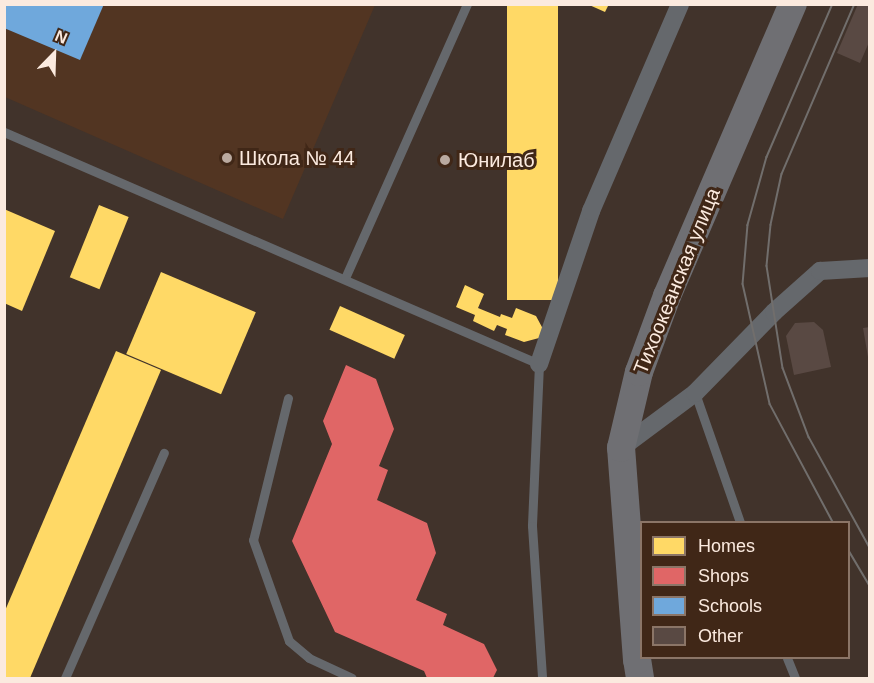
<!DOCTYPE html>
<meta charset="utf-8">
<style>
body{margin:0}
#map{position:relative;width:874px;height:683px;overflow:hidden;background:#41332b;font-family:Arial,sans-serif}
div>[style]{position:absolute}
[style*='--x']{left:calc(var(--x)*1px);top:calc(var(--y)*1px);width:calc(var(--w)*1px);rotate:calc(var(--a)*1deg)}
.built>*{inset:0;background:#523522}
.homes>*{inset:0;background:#ffd966;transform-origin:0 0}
.shops>*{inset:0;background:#e06666}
.schools>*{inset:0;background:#6fa8dc}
.building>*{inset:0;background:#594943}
.service>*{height:9px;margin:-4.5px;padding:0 4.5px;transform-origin:4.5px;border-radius:4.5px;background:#65686c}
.minor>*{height:18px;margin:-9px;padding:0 9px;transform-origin:9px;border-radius:9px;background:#65686c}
.primary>*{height:28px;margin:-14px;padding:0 14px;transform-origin:14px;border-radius:14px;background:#6f6f73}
.tram>*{height:1.5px;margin:-0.75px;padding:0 0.75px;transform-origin:0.75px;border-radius:0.75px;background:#716e6c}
.dots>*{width:16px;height:16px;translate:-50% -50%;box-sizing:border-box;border:3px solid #402717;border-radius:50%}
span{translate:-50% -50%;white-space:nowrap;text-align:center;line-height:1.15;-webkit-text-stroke:6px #402717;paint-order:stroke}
.poi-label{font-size:20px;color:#fbeadf}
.left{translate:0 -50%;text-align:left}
.street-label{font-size:20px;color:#fbeadf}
.frame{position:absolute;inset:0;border:6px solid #fbeadf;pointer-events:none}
.legend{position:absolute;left:640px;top:521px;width:210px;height:138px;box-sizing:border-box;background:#402717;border:2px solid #8b7567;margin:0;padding:8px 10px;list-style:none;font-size:18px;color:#fbeadf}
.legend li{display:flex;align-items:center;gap:12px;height:30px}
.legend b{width:30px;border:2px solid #8b7567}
.north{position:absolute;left:24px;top:24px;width:60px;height:60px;-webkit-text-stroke:4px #402717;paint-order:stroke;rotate:23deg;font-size:16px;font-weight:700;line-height:24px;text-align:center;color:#fbeadf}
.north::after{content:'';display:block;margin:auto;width:21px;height:27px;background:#fbeadf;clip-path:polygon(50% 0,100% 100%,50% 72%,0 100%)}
</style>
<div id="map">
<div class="built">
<div style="clip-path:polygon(5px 5px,375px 5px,283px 219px,5px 97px)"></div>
</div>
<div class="homes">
<div style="left:507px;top:4px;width:51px;height:296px"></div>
<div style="clip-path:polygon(587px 4px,609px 4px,605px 12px)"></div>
<div style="left:99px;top:205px;width:32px;height:78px;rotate:22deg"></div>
<div style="clip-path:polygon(4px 209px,55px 231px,22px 311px,4px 303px)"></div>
<div style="left:161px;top:272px;width:103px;height:89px;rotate:23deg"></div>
<div style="clip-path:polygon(465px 285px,484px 294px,478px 308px,500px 317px,501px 314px,512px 318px,516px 308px,536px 316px,543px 329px,539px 338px,524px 342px,505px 335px,507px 329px,497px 325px,494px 331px,473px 321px,475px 315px,456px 307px)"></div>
<div style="left:340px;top:306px;width:71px;height:26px;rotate:24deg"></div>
<div style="clip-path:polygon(116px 351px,161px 370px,30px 678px,4px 678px,4px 613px)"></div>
</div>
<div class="shops">
<div style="clip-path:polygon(346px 365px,376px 379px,394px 429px,379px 466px,388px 470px,377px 500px,427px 523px,436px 553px,416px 600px,447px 614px,443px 625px,484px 644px,497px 670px,493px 678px,427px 678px,424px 671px,335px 632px,292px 541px,332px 444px,323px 421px)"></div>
</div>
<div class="schools">
<div style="clip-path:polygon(4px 4px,104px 4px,80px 60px,4px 28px)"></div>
</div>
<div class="building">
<div style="clip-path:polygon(858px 4px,870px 5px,870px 40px,860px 63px,837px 53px)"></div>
<div style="clip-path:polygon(814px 322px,823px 330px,831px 367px,794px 375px,786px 336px,795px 323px)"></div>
<div style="clip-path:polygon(870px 327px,870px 356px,868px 357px,863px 328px)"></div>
</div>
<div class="service">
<div style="--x:4;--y:132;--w:583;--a:23.44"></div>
<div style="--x:539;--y:364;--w:162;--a:92.5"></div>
<div style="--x:532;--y:526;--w:152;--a:86.2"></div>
<div style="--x:345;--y:278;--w:300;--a:-66"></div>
<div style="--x:695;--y:393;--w:137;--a:70.8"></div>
<div style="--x:288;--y:398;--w:146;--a:103.8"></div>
<div style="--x:253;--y:540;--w:107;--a:70.4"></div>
<div style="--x:289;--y:641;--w:26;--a:40"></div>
<div style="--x:309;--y:658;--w:47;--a:24.9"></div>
<div style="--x:787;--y:658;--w:22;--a:68"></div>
<div style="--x:65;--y:678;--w:246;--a:-66.3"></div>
</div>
<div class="minor">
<div style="--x:539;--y:364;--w:162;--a:-71.2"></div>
<div style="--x:591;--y:211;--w:225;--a:-66.7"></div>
<div style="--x:621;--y:448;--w:92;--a:-36.6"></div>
<div style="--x:695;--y:393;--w:113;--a:-45.7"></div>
<div style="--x:774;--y:312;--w:62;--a:-41.7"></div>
<div style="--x:820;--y:271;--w:50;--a:-3.4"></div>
</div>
<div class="primary">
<div style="--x:640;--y:678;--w:18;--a:-99"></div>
<div style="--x:637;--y:660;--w:213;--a:-94.3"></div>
<div style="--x:621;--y:448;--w:78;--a:-76.7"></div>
<div style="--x:639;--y:372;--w:81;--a:-69.8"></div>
<div style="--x:667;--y:296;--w:318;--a:-66.7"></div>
</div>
<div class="tram">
<div style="--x:833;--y:4;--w:167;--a:113.3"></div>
<div style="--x:767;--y:157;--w:71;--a:105.6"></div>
<div style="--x:748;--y:225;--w:59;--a:94.8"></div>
<div style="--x:743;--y:284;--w:123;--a:77.3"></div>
<div style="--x:770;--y:404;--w:134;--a:61.9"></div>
<div style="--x:855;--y:4;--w:185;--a:113.2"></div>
<div style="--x:782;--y:174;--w:52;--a:102.2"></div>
<div style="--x:771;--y:225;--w:41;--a:95.6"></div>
<div style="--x:767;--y:266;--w:103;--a:81.1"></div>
<div style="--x:783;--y:368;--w:74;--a:69.4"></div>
<div style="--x:809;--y:437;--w:127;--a:61.2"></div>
<div style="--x:848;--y:549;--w:43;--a:59.3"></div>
</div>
<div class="dots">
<div style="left:227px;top:158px;background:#baaaa0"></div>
<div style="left:445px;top:160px;background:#baaaa0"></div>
</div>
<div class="poi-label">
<span class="left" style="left:239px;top:158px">Школа № 44</span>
<span class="left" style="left:458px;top:160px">Юнилаб</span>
</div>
<div class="street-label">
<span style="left:677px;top:281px;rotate:-68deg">Тихоокеанская улица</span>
</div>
<div class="frame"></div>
<ul class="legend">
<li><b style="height:16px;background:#ffd966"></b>Homes</li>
<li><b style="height:16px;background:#e06666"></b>Shops</li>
<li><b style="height:16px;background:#6fa8dc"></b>Schools</li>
<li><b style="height:16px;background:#594943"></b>Other</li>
</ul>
<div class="north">N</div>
</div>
